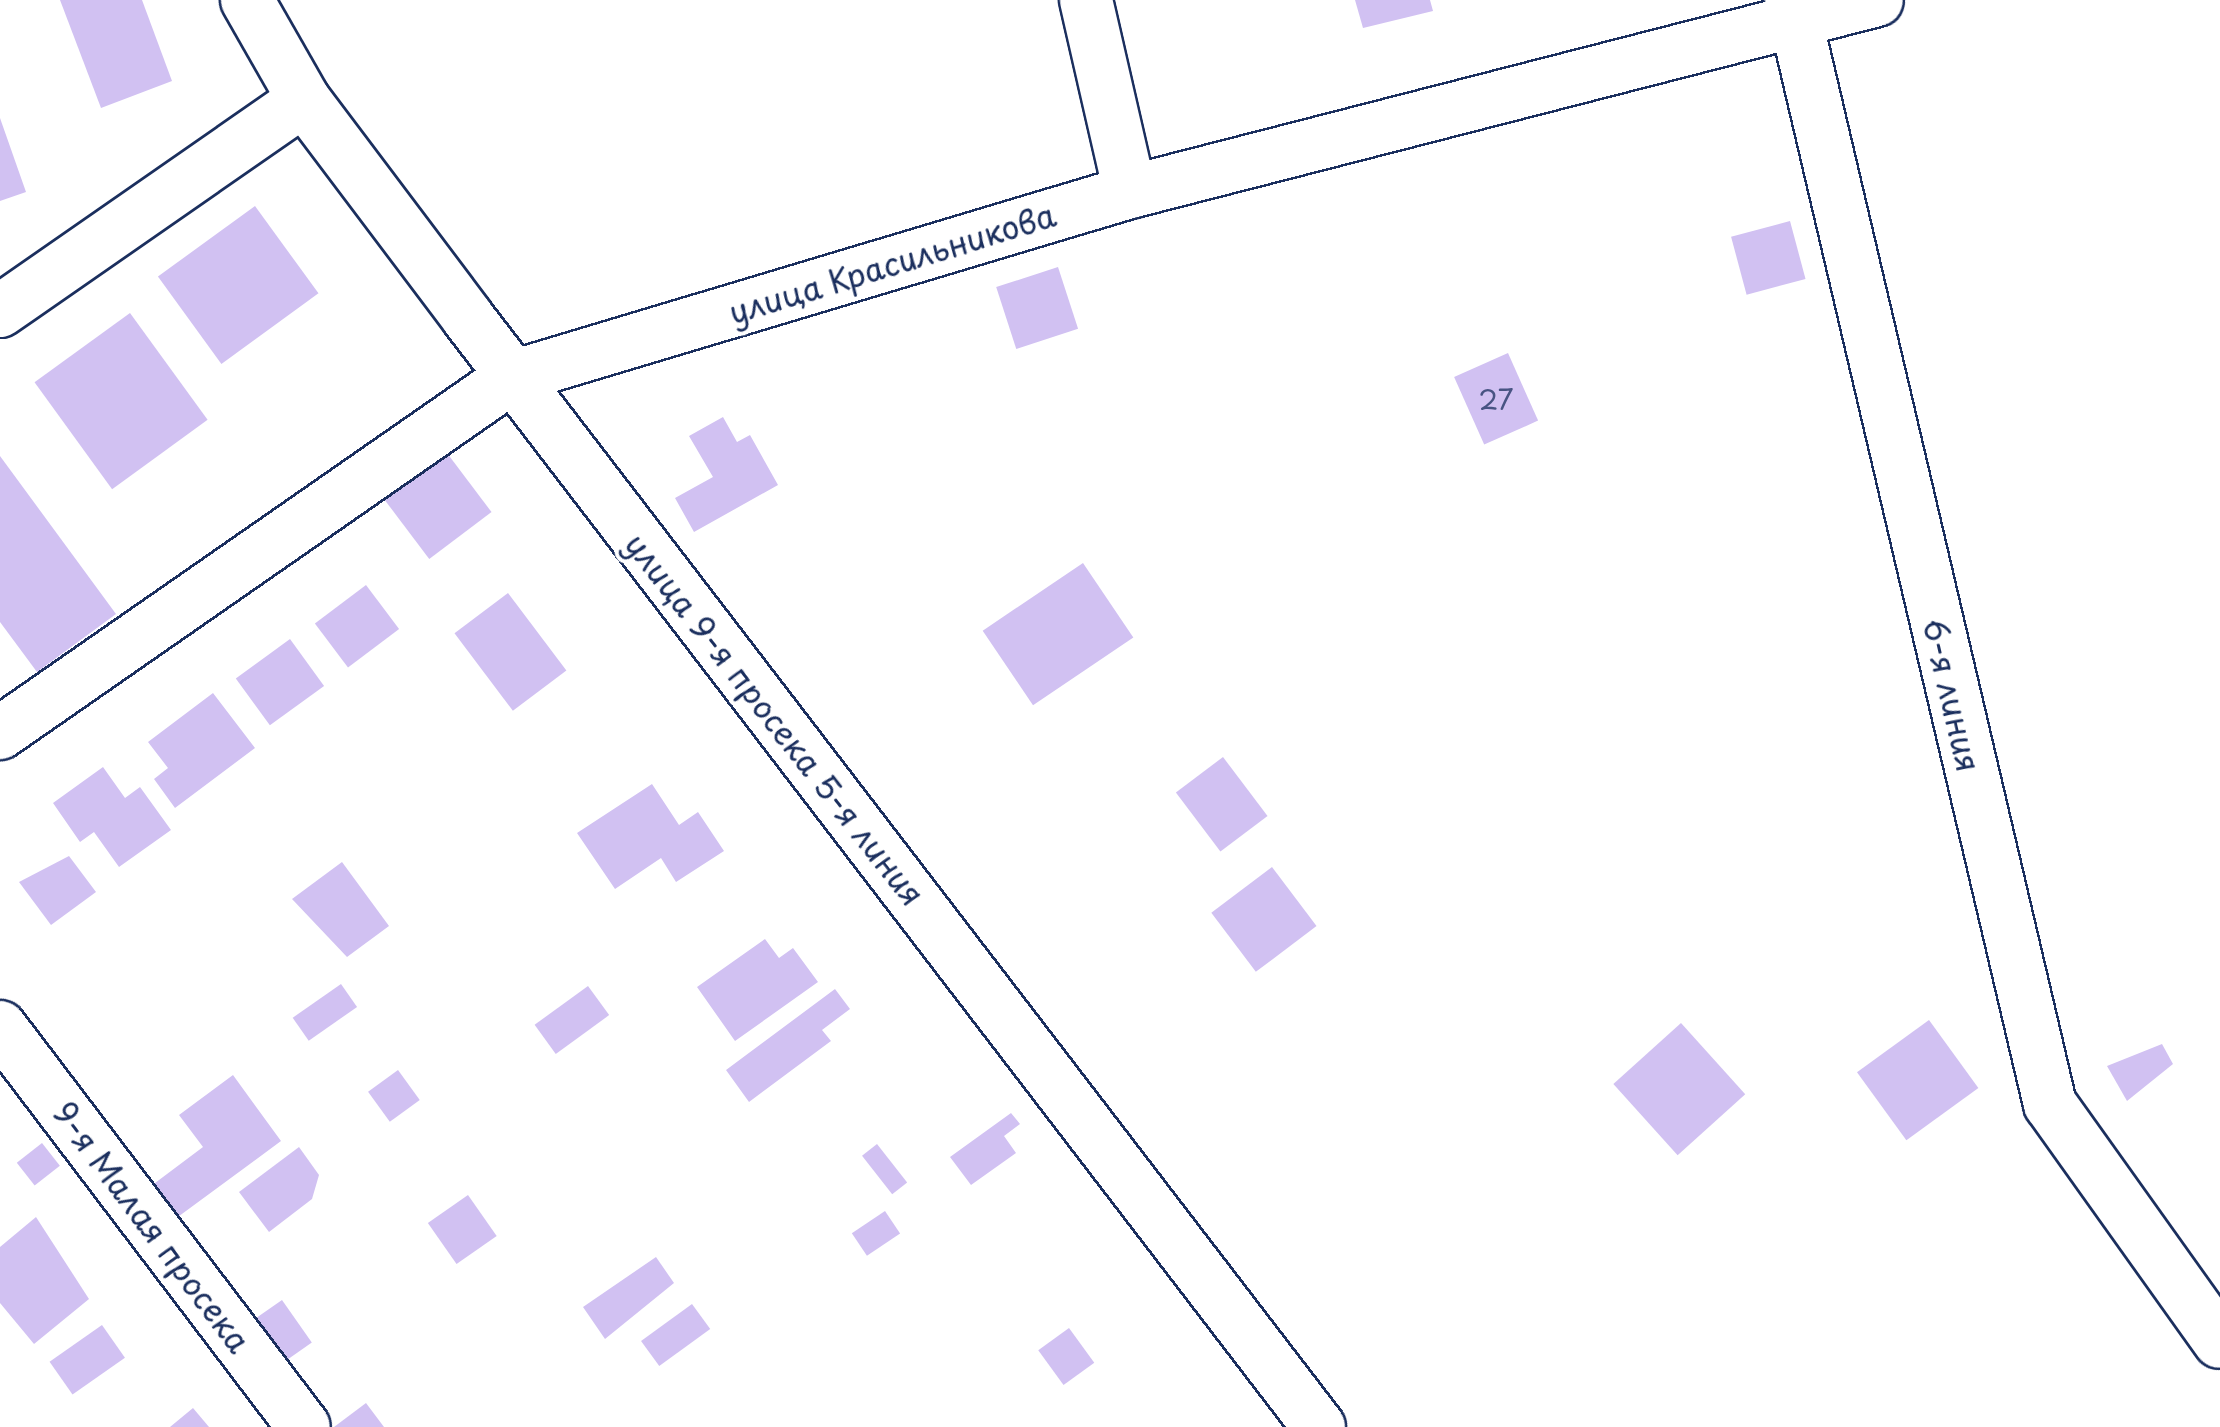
<!DOCTYPE html>
<meta charset="utf-8">
<style>
body{margin:0}
#map{position:relative;width:2220px;height:1427px;overflow:hidden;background:#fff;font-family:"Playpen Sans",sans-serif}
div>[style]{position:absolute}
[style*='--x']{left:calc(var(--x)*1px);top:calc(var(--y)*1px);width:calc(var(--w)*1px);rotate:calc(var(--a)*1deg)}
.building>*{inset:0;background:#d1c1f2;transform-origin:0 0}
.roads{filter:drop-shadow(2px 0 #1b2f5e) drop-shadow(-2px 0 #1b2f5e) drop-shadow(0 2px #1b2f5e) drop-shadow(0 -2px #1b2f5e)}
.minor>*{height:52px;margin:-26px;padding:0 26px;transform-origin:26px;border-radius:26px;background:#fff}
span{translate:-50% -50%;white-space:nowrap;text-align:center;line-height:1.15;-webkit-text-stroke:8px #fff;paint-order:stroke}
.number-label{font-size:28px;color:#485483}
.number-label span{-webkit-text-stroke-width:0}
.street-label{font-size:32px;color:#1b2f5e}
</style>
<div id="map">
<div class="building">
<div style="clip-path:polygon(60px 0,142px 0,172px 81px,101px 108px)"></div>
<div style="clip-path:polygon(1355px 0,1430px 0,1433px 11px,1363px 28px)"></div>
<div style="clip-path:polygon(0 118px,26px 192px,0 201px)"></div>
<div style="left:255px;top:206px;width:108px;height:120px;rotate:54deg"></div>
<div style="left:1790px;top:221px;width:60px;height:61px;rotate:75deg"></div>
<div style="left:1058px;top:267px;width:65px;height:65px;rotate:72deg"></div>
<div style="left:130px;top:313px;width:132px;height:118px;rotate:54deg"></div>
<div style="left:1508px;top:353px;width:74px;height:59px;rotate:66deg"></div>
<div style="clip-path:polygon(723px 417px,737px 442px,750px 435px,778px 485px,694px 532px,675px 498px,713px 477px,689px 436px)"></div>
<div style="left:447px;top:453px;width:74px;height:78px;rotate:53deg"></div>
<div style="clip-path:polygon(0 456px,116px 614px,37px 672px,0 622px)"></div>
<div style="left:1083px;top:563px;width:90px;height:121px;rotate:56deg"></div>
<div style="left:366px;top:585px;width:55px;height:64px;rotate:53deg"></div>
<div style="left:508px;top:593px;width:97px;height:67px;rotate:53deg"></div>
<div style="left:290px;top:639px;width:58px;height:67px;rotate:54deg"></div>
<div style="clip-path:polygon(213px 693px,255px 748px,175px 808px,154px 779px,168px 768px,148px 742px)"></div>
<div style="left:1223px;top:757px;width:74px;height:59px;rotate:53deg"></div>
<div style="clip-path:polygon(103px 767px,125px 798px,140px 787px,171px 830px,119px 867px,94px 832px,80px 842px,53px 803px)"></div>
<div style="clip-path:polygon(652px 784px,679px 825px,698px 812px,724px 851px,676px 882px,661px 858px,615px 889px,577px 833px)"></div>
<div style="clip-path:polygon(69px 856px,96px 892px,51px 925px,19px 882px)"></div>
<div style="clip-path:polygon(342px 862px,389px 926px,347px 957px,292px 899px)"></div>
<div style="left:1272px;top:867px;width:74px;height:76px;rotate:53deg"></div>
<div style="clip-path:polygon(765px 939px,779px 958px,793px 948px,818px 982px,735px 1041px,697px 987px)"></div>
<div style="left:341px;top:984px;width:28px;height:59px;rotate:55deg"></div>
<div style="left:588px;top:986px;width:36px;height:66px;rotate:54deg"></div>
<div style="clip-path:polygon(835px 989px,850px 1009px,822px 1030px,831px 1041px,749px 1102px,726px 1070px)"></div>
<div style="left:1929px;top:1020px;width:84px;height:89px;rotate:54deg"></div>
<div style="left:1681px;top:1023px;width:96px;height:91px;rotate:48deg"></div>
<div style="clip-path:polygon(2162px 1044px,2173px 1064px,2127px 1101px,2107px 1066px)"></div>
<div style="left:398px;top:1070px;width:37px;height:37px;rotate:54deg"></div>
<div style="clip-path:polygon(233px 1075px,281px 1141px,171px 1222px,147px 1189px,203px 1147px,179px 1115px)"></div>
<div style="clip-path:polygon(1011px 1113px,1020px 1124px,1004px 1136px,1016px 1153px,971px 1185px,950px 1157px)"></div>
<div style="left:42px;top:1143px;width:29px;height:32px;rotate:52deg"></div>
<div style="left:877px;top:1144px;width:49px;height:19px;rotate:52deg"></div>
<div style="clip-path:polygon(299px 1147px,319px 1175px,312px 1199px,269px 1232px,239px 1192px)"></div>
<div style="left:468px;top:1195px;width:50px;height:49px;rotate:55deg"></div>
<div style="left:885px;top:1211px;width:27px;height:40px;rotate:56deg"></div>
<div style="clip-path:polygon(36px 1217px,89px 1299px,34px 1344px,0 1303px,0 1247px)"></div>
<div style="clip-path:polygon(656px 1257px,674px 1283px,605px 1339px,583px 1307px)"></div>
<div style="left:282px;top:1300px;width:52px;height:47px;rotate:55deg"></div>
<div style="left:692px;top:1304px;width:31px;height:63px;rotate:54deg"></div>
<div style="left:102px;top:1325px;width:40px;height:64px;rotate:55deg"></div>
<div style="left:1069px;top:1328px;width:43px;height:38px;rotate:54deg"></div>
<div style="clip-path:polygon(366px 1403px,384px 1427px,334px 1427px)"></div>
<div style="clip-path:polygon(193px 1408px,209px 1427px,170px 1427px)"></div>
</div>
<div class="roads">
<div class="minor">
<div style="--x:247;--y:0;--w:115;--a:60.3"></div>
<div style="--x:304;--y:100;--w:273;--a:53"></div>
<div style="--x:468;--y:318;--w:1398;--a:52.5"></div>
<div style="--x:1086;--y:0;--w:197;--a:77.1"></div>
<div style="--x:1791;--y:0;--w:1134;--a:76.8"></div>
<div style="--x:2050;--y:1104;--w:292;--a:54.5"></div>
<div style="--x:0;--y:311;--w:370;--a:-34.8"></div>
<div style="--x:0;--y:733;--w:624;--a:-34.81"></div>
<div style="--x:512;--y:377;--w:645;--a:-16.67"></div>
<div style="--x:1130;--y:192;--w:771;--a:-14.41"></div>
<div style="--x:0;--y:1027;--w:502;--a:52.77"></div>
</div>
</div>
<div class="number-label">
<span style="left:1496px;top:399px">27</span>
</div>
<div class="street-label">
<span style="left:892px;top:263px;rotate:-17deg">улица Красильникова</span>
<span style="left:1952px;top:695px;rotate:77deg">6-я линия</span>
<span style="left:775px;top:719px;rotate:52deg">улица 9-я просека 5-я линия</span>
<span style="left:152px;top:1227px;rotate:53deg">9-я Малая просека</span>
</div>
</div>
